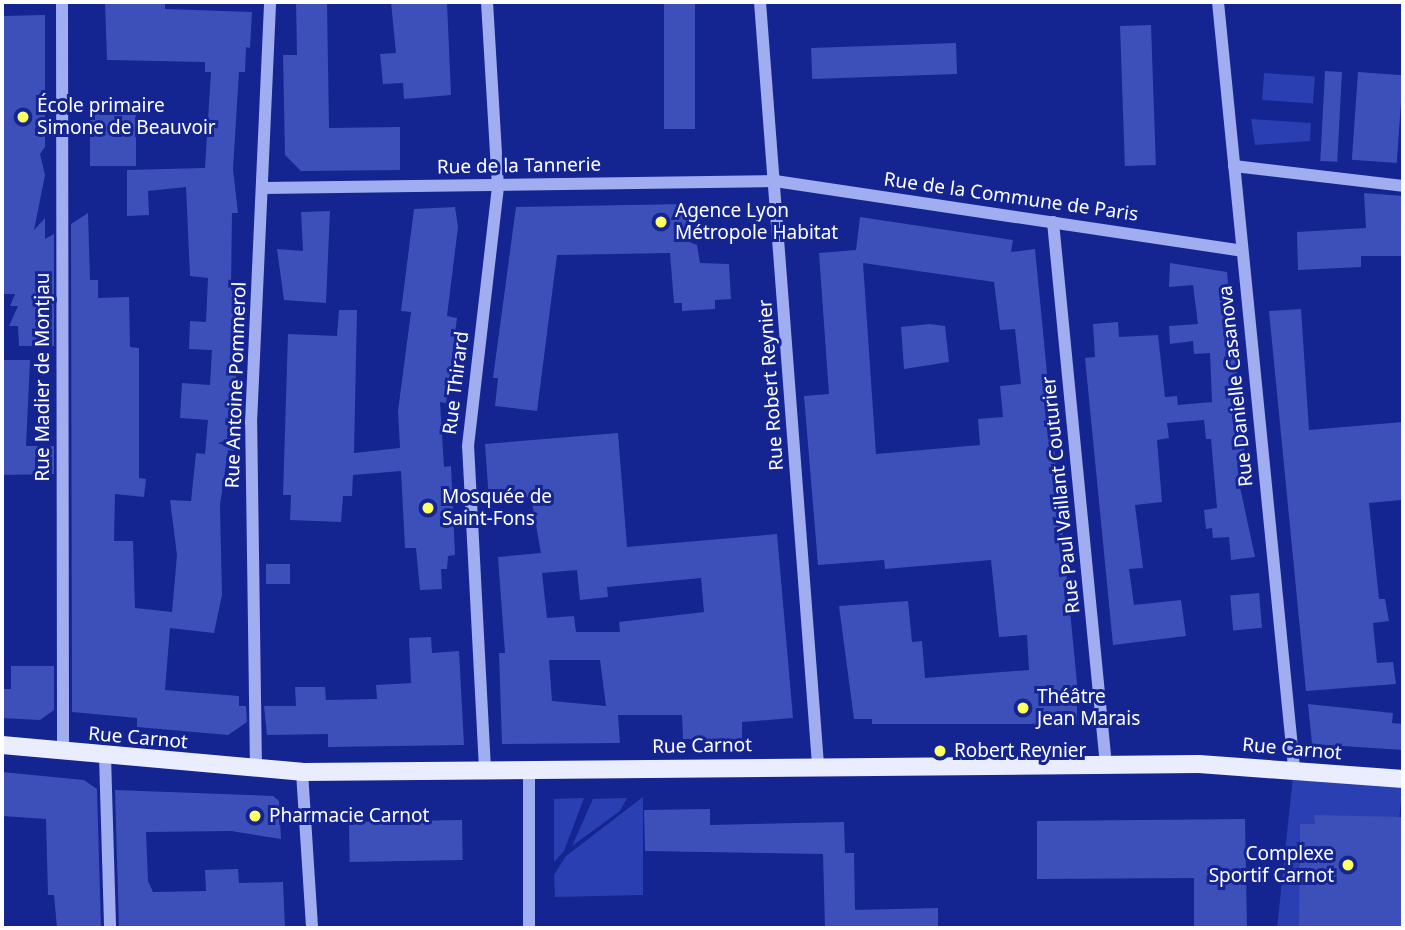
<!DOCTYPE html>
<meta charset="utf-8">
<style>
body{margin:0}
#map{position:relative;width:1405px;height:930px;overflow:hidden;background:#142591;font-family:"Noto Sans",sans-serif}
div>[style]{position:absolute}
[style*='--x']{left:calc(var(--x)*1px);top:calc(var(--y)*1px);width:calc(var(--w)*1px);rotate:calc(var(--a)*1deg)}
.green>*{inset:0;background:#2a3fb1;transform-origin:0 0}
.building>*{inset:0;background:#3d4fb9;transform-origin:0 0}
.minor>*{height:12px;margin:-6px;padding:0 6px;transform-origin:6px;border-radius:6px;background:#a0adf1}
.major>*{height:18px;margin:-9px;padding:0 9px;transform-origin:9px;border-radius:9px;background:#eaecff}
.dots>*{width:19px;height:19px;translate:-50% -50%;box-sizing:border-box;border:4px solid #142591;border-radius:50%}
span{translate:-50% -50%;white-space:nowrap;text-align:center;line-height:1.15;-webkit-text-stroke:6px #142591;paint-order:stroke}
.poi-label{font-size:19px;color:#fff}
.left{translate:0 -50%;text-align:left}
.right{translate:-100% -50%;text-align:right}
.street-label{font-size:19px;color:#fff}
.frame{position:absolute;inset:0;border:4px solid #fff;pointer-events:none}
</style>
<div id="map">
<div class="green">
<div style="left:1264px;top:73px;width:51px;height:27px;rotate:4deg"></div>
<div style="clip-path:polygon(1251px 119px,1311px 123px,1310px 141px,1255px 145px)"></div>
<div style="left:1294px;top:767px;width:110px;height:161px;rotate:6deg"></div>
<div style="clip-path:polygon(643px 797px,643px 895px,555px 897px,554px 875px,566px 856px)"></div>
<div style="clip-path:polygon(584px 798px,564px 851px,554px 862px,554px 799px)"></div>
<div style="clip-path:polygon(627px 798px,620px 811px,572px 846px,593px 799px)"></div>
</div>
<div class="building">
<div style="clip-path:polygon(105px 2px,165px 2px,165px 9px,252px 12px,250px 48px,246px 47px,245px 72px,239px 72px,233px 169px,238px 213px,232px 213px,231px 290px,237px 290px,238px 313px,234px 451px,228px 450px,220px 505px,222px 595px,214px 633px,170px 628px,165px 690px,239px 696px,239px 706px,246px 706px,247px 722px,228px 735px,137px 727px,137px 718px,72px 712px,71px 224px,88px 213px,90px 280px,98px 280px,98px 298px,129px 297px,130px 347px,139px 348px,139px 478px,146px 479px,144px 497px,115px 494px,114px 541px,133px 541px,135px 608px,172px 612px,177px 555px,170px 500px,191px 501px,196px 453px,205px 454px,208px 420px,180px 418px,182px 383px,210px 385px,212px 350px,189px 349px,190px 321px,206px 322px,208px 278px,190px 276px,186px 187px,148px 191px,149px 215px,127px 216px,127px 170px,205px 168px,211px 72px,205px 72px,205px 62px,107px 60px)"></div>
<div style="clip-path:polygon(296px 2px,327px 2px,329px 128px,400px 127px,400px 170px,301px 171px,285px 155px,283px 55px,297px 55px)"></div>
<div style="clip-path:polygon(391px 2px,447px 2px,451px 95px,404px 99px,403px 83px,383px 84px,380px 54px,396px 53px)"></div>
<div style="left:664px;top:2px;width:31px;height:127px"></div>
<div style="clip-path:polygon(45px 15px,45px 147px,40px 154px,45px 175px,34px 230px,45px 218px,45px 239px,54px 234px,54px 346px,19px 346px,18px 326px,9px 326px,18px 306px,10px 306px,15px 294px,2px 294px,2px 16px)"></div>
<div style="left:1151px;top:25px;width:140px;height:31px;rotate:88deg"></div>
<div style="left:956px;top:43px;width:31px;height:145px;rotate:88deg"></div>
<div style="left:1325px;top:71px;width:17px;height:90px;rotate:3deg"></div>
<div style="left:1358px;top:72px;width:45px;height:88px;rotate:4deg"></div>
<div style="left:90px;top:102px;width:46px;height:64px"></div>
<div style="clip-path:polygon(1364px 193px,1403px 196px,1403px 256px,1361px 256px,1361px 267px,1298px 270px,1297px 232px,1366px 228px)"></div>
<div style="clip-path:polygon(686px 204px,687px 241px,697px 245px,700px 263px,729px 264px,731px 299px,715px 300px,715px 309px,682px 311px,682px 303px,674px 303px,670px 253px,557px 255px,537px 411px,495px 406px,498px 378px,493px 378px,516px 207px)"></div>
<div style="clip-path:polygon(455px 207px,458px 227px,447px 316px,457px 318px,446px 403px,440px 402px,444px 467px,451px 466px,455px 555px,448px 556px,447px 569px,441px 569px,442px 589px,420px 590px,416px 548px,405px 548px,401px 471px,353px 475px,352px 496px,343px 496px,341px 522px,290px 520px,291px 495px,283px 495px,288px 334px,337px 336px,339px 310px,357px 310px,354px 453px,400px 448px,398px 411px,411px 312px,401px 311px,414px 209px)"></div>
<div style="clip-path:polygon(330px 211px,326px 303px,284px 300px,277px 249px,303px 251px,301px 212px)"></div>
<div style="clip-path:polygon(evenodd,860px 217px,1013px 240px,1011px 252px,1035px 249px,1077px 683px,1077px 724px,872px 724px,872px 719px,854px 719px,839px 606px,908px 601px,912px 642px,922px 641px,925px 678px,1029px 670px,1027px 635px,999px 637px,991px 560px,885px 569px,884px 560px,818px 565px,804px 396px,829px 394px,819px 253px,856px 250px,860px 217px,863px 263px,994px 282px,1000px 330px,1015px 329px,1021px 384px,1000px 386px,1003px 417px,978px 419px,980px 445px,876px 454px,863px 263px)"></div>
<div style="clip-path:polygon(1170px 263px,1227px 272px,1248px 486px,1240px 487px,1255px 557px,1231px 560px,1229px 537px,1213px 538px,1212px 528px,1206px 529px,1204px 510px,1217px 508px,1211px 439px,1206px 439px,1204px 420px,1167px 423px,1169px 438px,1157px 440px,1162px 502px,1135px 505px,1143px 568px,1129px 569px,1134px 605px,1181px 600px,1186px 636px,1113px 645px,1085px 358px,1095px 357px,1093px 324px,1118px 322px,1119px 337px,1158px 335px,1165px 397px,1177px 396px,1178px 405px,1212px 402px,1210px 353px,1194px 354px,1193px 341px,1170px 344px,1169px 326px,1198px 324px,1193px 285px,1169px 287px)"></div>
<div style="clip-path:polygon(1301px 309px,1309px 430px,1403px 422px,1401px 500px,1369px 503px,1379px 599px,1385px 599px,1389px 621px,1373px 623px,1377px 663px,1393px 662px,1396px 684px,1306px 691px,1269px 311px)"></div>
<div style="clip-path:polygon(929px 324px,945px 326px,949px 362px,904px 369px,901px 327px)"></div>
<div style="clip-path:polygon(2px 360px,30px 360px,26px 446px,54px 446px,54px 474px,2px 475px)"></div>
<div style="clip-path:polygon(evenodd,618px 433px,627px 547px,777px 534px,793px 718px,742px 722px,742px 739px,683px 739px,682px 715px,618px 715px,620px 743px,502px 744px,499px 653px,505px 653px,498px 557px,541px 553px,531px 497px,489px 501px,485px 444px,618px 433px,577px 570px,580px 600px,608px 597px,607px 587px,701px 578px,704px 612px,619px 622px,620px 632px,576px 632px,574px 616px,547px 618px,542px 573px,577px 570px,618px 433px,549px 660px,600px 660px,606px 706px,552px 701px,549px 660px)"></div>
<div style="left:266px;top:564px;width:24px;height:20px"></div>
<div style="left:1259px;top:593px;width:35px;height:29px;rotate:85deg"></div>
<div style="clip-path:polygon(431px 637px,432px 653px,459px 651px,464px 745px,328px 747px,328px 734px,267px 735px,264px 706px,296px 706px,295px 687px,325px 687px,326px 700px,377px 699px,376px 685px,411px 683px,409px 638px)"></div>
<div style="clip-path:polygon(11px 666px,54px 666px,54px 710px,40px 720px,2px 718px,2px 689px,11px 689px)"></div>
<div style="clip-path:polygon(1308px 704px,1393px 713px,1392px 723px,1403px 724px,1403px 750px,1312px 744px)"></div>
<div style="clip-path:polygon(2px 772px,84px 780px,97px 789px,101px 928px,57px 928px,54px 895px,48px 895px,46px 819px,2px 816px)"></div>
<div style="clip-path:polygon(115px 790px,273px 796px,279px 801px,281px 839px,231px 831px,146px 832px,148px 881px,153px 892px,206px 891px,205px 870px,238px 869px,239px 883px,283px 882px,285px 928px,119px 928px)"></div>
<div style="clip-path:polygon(710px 809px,710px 825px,844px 822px,845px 853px,854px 853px,855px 910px,938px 908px,938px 928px,825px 928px,823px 854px,645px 851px,644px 810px)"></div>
<div style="clip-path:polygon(1314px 815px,1403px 817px,1403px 928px,1299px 928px,1300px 824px,1315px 824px)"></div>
<div style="clip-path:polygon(1245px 819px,1247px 928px,1194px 928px,1194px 878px,1037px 879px,1037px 821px)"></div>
<div style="left:462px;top:820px;width:40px;height:113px;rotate:89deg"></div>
</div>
<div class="minor">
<div style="--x:62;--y:2;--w:750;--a:89.92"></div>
<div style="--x:760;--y:2;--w:765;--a:85.65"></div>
<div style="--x:1218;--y:2;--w:769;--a:84.33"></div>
<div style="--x:1234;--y:166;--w:170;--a:6.7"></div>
<div style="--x:263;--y:188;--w:512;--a:-0.78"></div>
<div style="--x:775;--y:181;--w:472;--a:8.5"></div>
<div style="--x:1053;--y:222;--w:546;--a:84.43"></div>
<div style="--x:105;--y:756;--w:172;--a:88.3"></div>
<div style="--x:256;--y:769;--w:346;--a:-90.8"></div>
<div style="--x:251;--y:423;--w:421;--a:-87.4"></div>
<div style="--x:485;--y:769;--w:323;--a:-93"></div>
<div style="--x:468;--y:446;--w:261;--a:-83.4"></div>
<div style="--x:498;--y:187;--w:185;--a:-93.4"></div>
<div style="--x:529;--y:769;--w:159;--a:90"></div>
<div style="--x:302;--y:772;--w:156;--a:86.3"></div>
</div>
<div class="major">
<div style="--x:2;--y:745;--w:301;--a:5.1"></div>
<div style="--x:302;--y:772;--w:897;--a:-0.51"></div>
<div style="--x:1199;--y:764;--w:205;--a:4.2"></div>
</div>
<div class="dots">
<div style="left:23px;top:117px;background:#feff60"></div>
<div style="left:661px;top:222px;background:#feff60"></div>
<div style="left:428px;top:508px;background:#feff60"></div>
<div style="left:1023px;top:708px;background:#feff60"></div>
<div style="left:940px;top:751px;background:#feff60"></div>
<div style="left:255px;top:816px;background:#feff60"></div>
<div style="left:1348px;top:865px;background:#feff60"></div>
</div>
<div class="poi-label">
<span class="left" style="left:37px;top:117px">École primaire<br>Simone de Beauvoir</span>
<span class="left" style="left:675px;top:222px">Agence Lyon<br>Métropole Habitat</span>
<span class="left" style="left:442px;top:508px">Mosquée de<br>Saint-Fons</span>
<span class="left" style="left:1037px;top:708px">Théâtre<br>Jean Marais</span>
<span class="left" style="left:954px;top:751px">Robert Reynier</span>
<span class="left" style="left:269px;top:816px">Pharmacie Carnot</span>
<span class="right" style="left:1334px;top:865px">Complexe<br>Sportif Carnot</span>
</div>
<div class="street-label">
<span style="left:519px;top:166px;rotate:-1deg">Rue de la Tannerie</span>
<span style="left:1011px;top:197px;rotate:8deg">Rue de la Commune de Paris</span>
<span style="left:43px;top:377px;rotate:-90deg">Rue Madier de Montjau</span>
<span style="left:456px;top:383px;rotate:-83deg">Rue Thirard</span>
<span style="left:236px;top:385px;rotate:-88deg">Rue Antoine Pommerol</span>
<span style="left:771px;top:385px;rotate:-94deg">Rue Robert Reynier</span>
<span style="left:1236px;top:386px;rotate:-96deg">Rue Danielle Casanova</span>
<span style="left:1061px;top:495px;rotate:-96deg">Rue Paul Vaillant Couturier</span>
<span style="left:138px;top:738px;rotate:5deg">Rue Carnot</span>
<span style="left:702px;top:746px;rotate:-1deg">Rue Carnot</span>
<span style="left:1292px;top:749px;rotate:5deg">Rue Carnot</span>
</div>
<div class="frame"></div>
</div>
